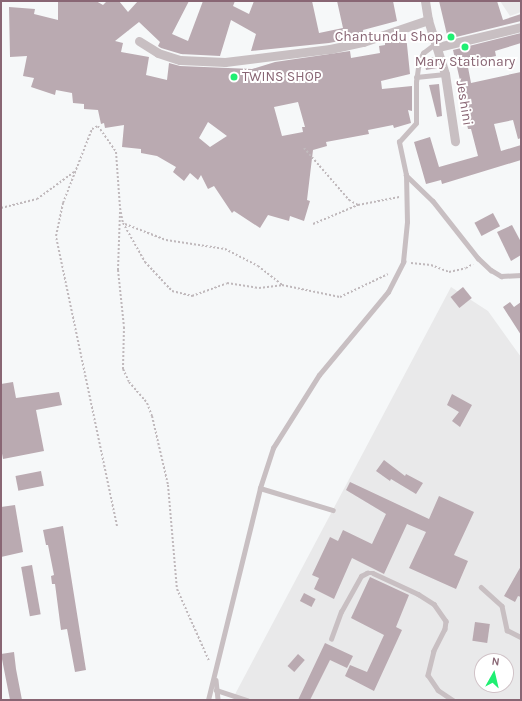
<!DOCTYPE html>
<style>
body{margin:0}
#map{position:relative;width:522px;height:701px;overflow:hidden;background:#f6f8f9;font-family:Karla,sans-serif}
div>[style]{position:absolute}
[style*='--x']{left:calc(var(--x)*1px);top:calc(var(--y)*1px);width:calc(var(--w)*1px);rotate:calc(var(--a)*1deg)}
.built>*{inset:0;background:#e9e9ea}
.building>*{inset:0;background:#baaab1;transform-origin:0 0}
.path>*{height:2px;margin-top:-1px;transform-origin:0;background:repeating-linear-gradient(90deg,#c0b9bc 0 2px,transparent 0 4px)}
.lane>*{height:4.5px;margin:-2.25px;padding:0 2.25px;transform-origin:2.25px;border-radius:2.25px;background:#c8bfc2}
.street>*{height:9px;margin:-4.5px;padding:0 4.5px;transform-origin:4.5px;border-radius:4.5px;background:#c8bfc2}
.dots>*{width:11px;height:11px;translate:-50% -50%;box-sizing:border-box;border:2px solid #fff;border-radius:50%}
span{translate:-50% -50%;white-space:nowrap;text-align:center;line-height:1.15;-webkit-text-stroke:4px #fff;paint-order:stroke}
.poi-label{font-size:14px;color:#896674}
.right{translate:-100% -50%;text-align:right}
.left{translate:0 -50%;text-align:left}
.street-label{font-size:14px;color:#896674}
.frame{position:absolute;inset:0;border:2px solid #896674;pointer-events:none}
.north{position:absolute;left:474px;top:653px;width:40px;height:40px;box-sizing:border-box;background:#fff;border:1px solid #d0c2c7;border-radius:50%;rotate:8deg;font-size:11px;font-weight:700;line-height:16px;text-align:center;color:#896674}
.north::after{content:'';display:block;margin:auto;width:14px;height:18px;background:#20ef72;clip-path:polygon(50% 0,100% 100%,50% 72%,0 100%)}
</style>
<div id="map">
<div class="built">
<div style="clip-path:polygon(500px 1px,521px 1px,521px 12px,510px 16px)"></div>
<div style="clip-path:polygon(evenodd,451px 287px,488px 311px,521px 357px,521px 700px,232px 700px,451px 287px,482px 661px,506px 661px,506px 685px,482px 685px,482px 661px)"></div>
</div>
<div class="building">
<div style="clip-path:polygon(evenodd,58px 1px,96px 1px,103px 5px,107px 1px,119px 1px,128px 12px,138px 1px,189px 1px,172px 34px,188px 41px,203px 1px,235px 1px,233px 6px,249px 14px,254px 1px,312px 1px,319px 33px,343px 28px,337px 1px,393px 1px,397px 21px,363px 30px,363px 33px,355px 35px,355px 38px,329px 43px,251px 51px,256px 34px,231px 20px,220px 56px,181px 54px,161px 48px,158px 46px,160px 42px,139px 22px,115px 41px,123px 43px,121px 52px,149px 57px,146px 75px,167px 80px,169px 63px,180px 66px,252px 69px,275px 62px,350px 51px,351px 58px,380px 53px,379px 46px,385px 45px,385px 41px,406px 35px,410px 74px,381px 81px,382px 89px,412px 86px,412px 111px,408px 110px,411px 123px,394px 128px,393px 125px,368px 130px,369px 134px,326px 142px,327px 146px,313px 150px,307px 200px,310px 201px,304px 221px,290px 216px,289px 221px,268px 215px,260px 228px,234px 211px,232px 213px,214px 186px,208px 189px,201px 175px,198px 180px,190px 173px,184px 181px,173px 172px,176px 167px,157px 156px,141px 153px,141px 149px,122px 147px,124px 125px,105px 128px,104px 123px,101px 124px,98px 110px,84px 109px,84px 104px,73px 103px,72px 93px,56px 90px,55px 95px,31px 87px,34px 78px,23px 76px,27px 56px,10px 57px,9px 7px,35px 9px,34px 14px,58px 20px,58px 1px,298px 102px,305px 127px,302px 127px,303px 132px,282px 136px,274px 107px,298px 102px,58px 1px,208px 122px,227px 136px,210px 147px,199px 138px,208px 122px)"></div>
<div style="clip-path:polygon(439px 1px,497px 1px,503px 20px,521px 14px,521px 21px,448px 39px)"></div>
<div style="clip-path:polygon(521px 33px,521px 43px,495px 51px,496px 56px,467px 62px,471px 83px,521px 72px,521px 138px,518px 139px,513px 120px,494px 124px,501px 151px,521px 145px,521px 160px,442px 184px,441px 180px,426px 184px,414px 142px,430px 137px,439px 167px,478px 156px,471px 129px,468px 129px,465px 116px,468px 115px,453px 50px)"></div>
<div style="clip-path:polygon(433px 57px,437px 68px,426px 70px,424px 59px)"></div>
<div style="clip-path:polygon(439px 84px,442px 116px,437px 117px,429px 85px)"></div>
<div style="left:493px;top:213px;width:15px;height:21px;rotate:62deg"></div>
<div style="clip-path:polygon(512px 225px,521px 242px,521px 255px,511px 261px,497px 232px)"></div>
<div style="left:463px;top:287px;width:14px;height:16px;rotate:51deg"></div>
<div style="clip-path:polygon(510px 302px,514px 307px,521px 302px,521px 335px,503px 307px)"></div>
<div style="clip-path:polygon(13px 382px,16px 398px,59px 392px,62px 405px,36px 410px,44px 451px,3px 459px,1px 448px,1px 384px)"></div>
<div style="clip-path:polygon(452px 394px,472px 405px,460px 427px,452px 421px,459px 412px,447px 405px)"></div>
<div style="clip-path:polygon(384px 460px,405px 476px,406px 474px,423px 483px,416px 494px,391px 479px,390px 481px,376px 471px)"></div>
<div style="left:41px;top:471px;width:15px;height:26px;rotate:79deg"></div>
<div style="clip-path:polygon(350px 482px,429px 519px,439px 496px,474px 512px,454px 555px,468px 561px,456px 589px,409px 568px,426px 532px,407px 524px,384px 574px,352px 558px,334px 599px,314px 589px,319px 578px,312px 575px,330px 537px,338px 541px,343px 530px,372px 544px,386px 514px,346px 490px)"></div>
<div style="clip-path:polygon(15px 505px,23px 552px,1px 557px,1px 507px)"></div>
<div style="clip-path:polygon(63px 526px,86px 670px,75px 672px,67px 629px,61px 630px,55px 584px,52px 584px,51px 576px,54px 575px,48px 545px,46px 545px,43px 530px)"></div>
<div style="left:32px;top:565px;width:50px;height:11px;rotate:80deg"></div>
<div style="clip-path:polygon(521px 566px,521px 597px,518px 596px,515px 602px,504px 596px)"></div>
<div style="clip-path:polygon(370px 577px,409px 595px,396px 627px,402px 630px,374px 691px,345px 676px,350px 665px,367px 672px,384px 635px,351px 618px)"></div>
<div style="left:304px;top:593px;width:13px;height:9px;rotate:27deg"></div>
<div style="left:475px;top:622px;width:15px;height:19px;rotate:8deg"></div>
<div style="clip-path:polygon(325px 643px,353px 656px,347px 668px,330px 660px,310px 700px,298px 700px)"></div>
<div style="clip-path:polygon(14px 652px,16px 669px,22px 700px,10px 700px,1px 654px)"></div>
<div style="left:298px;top:654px;width:9px;height:16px;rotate:41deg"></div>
</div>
<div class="path">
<div style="--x:304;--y:148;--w:69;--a:49.1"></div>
<div style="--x:349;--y:200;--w:10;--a:29"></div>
<div style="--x:1;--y:208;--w:37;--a:-14"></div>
<div style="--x:37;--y:199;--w:46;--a:-36.1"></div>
<div style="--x:120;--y:212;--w:58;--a:92"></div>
<div style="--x:118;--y:270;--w:57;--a:84"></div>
<div style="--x:124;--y:327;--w:42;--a:91.4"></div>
<div style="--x:123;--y:369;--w:14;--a:65"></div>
<div style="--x:129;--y:382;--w:28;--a:49"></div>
<div style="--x:147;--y:403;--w:14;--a:69"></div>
<div style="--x:152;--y:416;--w:71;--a:76.9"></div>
<div style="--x:168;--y:485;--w:104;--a:85.1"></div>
<div style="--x:177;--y:589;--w:79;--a:66"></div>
<div style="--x:125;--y:224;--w:44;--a:21.3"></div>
<div style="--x:166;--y:240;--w:60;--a:8.7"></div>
<div style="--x:225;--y:249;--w:37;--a:27"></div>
<div style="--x:258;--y:266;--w:31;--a:38"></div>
<div style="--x:313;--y:224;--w:49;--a:-22.9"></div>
<div style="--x:358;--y:205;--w:42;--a:-11"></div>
<div style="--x:411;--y:263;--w:20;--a:6"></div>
<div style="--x:431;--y:265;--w:19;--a:21"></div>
<div style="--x:449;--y:272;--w:17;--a:-13"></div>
<div style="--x:466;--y:268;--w:8;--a:-30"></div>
<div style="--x:117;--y:526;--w:296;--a:-101.9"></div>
<div style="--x:56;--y:236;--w:34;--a:-78"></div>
<div style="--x:63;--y:203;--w:79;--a:-68.6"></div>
<div style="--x:92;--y:129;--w:7;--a:-27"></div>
<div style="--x:98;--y:126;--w:32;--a:55"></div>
<div style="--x:116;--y:152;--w:56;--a:85.9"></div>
<div style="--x:120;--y:208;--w:15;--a:79"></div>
<div style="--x:123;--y:223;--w:45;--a:60.6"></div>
<div style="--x:145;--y:262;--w:40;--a:47"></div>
<div style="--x:172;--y:291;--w:21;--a:14"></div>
<div style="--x:192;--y:296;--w:37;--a:-20"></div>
<div style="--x:227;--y:283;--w:32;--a:9"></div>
<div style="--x:259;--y:288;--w:23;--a:-7"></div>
<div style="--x:282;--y:285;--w:59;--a:11.7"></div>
<div style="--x:340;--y:297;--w:53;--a:-25.6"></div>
</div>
<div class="lane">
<div style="--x:416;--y:77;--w:29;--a:-6"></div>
<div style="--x:406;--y:175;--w:37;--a:44"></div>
<div style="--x:433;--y:201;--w:73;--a:51.7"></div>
<div style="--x:478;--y:258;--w:18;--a:43"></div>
<div style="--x:491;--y:270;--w:12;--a:31"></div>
<div style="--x:501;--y:276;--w:20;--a:-3"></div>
<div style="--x:260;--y:488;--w:76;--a:16.8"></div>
<div style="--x:481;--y:587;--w:28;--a:42"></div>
<div style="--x:502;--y:606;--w:25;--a:78"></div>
<div style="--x:507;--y:630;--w:16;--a:27"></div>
<div style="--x:331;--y:639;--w:29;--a:-70"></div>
<div style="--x:341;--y:612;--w:41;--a:-60.9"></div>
<div style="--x:361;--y:576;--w:7;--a:-27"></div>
<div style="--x:367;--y:573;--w:6;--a:0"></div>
<div style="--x:373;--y:573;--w:50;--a:25"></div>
<div style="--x:418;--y:594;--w:19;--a:32"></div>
<div style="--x:434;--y:604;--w:21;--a:55"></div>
<div style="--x:446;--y:621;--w:8;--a:97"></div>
<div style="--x:445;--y:629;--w:25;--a:117"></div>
<div style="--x:434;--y:651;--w:25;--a:104"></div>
<div style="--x:428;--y:675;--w:18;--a:56"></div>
<div style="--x:438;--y:690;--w:18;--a:34"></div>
<div style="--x:216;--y:680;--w:20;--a:84"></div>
<div style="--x:216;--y:690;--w:33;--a:18"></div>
<div style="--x:208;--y:700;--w:218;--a:-76.2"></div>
<div style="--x:260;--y:488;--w:42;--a:-72"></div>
<div style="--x:273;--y:448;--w:86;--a:-57.8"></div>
<div style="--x:319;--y:375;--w:108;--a:-50.3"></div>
<div style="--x:388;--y:292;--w:34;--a:-63"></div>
<div style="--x:403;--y:262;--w:40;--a:-84.3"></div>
<div style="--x:407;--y:222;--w:47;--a:-91.2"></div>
<div style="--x:406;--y:175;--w:34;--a:-102"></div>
<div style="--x:399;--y:142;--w:25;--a:-48"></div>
<div style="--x:416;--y:123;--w:41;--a:-90"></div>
<div style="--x:416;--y:82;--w:21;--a:-82"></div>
<div style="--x:419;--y:61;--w:9;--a:-63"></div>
<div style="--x:423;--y:53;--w:15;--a:-37"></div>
</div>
<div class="street">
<div style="--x:425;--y:1;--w:19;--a:81"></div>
<div style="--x:428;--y:20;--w:57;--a:72.5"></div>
<div style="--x:445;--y:74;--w:68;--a:81.5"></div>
<div style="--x:139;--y:41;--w:22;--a:32"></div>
<div style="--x:158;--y:53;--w:23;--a:18"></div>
<div style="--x:180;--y:60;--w:45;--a:2.5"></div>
<div style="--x:225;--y:62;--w:106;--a:-7.1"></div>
<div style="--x:330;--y:49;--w:34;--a:-12"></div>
<div style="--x:363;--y:42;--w:69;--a:-18.7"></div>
<div style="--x:438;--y:47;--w:85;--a:-13.5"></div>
</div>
<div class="dots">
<div style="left:451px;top:37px;background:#20ef72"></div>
<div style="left:465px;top:47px;background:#20ef72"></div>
<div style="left:234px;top:77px;background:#20ef72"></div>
</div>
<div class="poi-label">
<span class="right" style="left:443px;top:37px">Chantundu Shop</span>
<span style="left:465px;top:62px">Mary Stationary</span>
<span class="left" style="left:242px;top:77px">TWINS SHOP</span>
</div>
<div class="street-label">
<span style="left:464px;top:103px;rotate:81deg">Jeshini</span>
</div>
<div class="frame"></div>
<div class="north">N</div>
</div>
